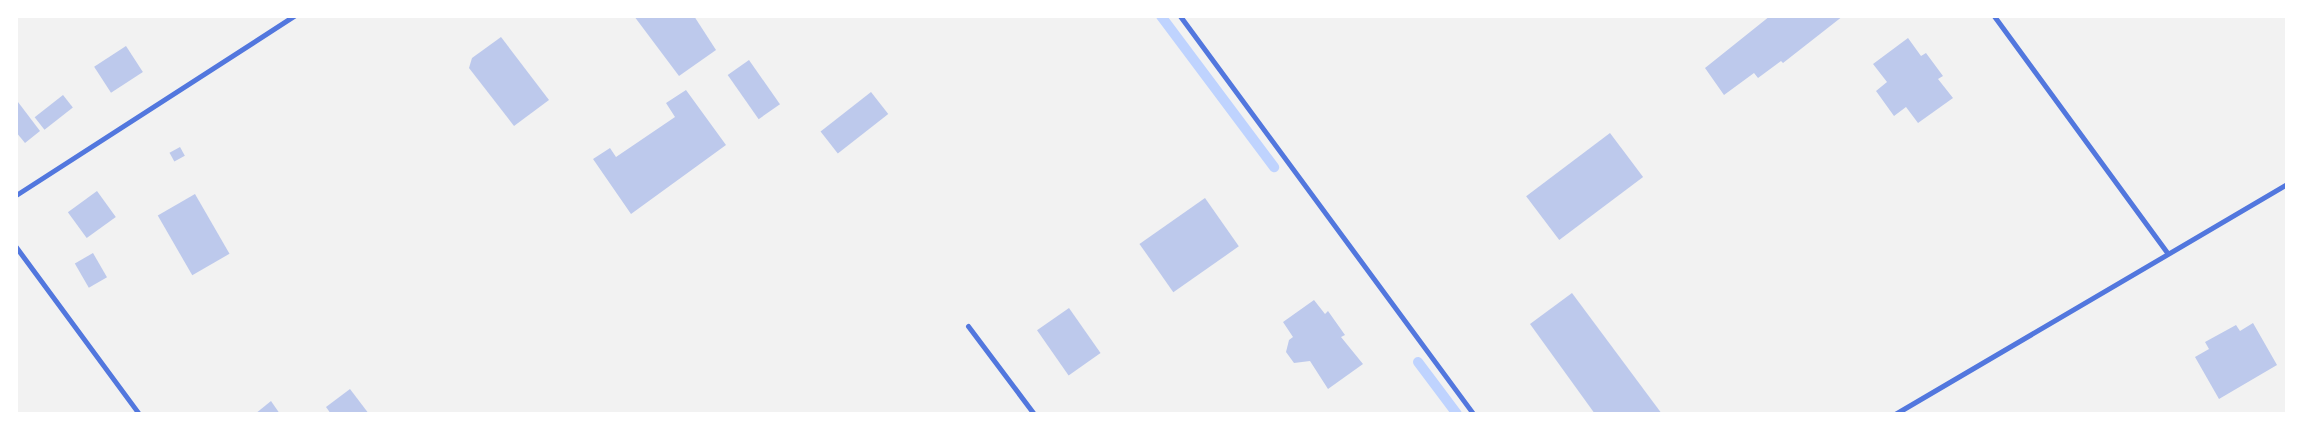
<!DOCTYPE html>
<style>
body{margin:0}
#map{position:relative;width:2303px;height:430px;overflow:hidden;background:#f2f2f2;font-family:"Source Sans 3",sans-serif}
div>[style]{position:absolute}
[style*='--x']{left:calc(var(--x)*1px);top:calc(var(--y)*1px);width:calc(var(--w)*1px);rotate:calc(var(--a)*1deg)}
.stream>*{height:10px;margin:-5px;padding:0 5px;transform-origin:5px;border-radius:5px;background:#bfd3fe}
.building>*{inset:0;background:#bdc9ec;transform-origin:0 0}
.minor>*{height:5px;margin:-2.5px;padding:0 2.5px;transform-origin:2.5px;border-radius:2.5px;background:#5277de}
span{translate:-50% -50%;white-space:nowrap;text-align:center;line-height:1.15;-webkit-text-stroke:4px #fff;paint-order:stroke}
.frame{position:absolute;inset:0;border:18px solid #fff;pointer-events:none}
</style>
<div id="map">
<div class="stream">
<div style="--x:1161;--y:16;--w:189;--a:53.2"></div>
<div style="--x:1418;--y:362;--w:65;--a:53.1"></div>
</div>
<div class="building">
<div style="clip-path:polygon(634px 16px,694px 16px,716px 50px,679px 76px)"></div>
<div style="clip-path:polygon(1770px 16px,1843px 16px,1783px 63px,1781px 61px,1758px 78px,1754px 73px,1724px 95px,1705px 68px)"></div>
<div style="clip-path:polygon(501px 37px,549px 100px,514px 126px,469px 68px,472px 58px)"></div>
<div style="clip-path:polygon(1908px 38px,1921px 56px,1926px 53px,1943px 76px,1938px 79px,1953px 98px,1918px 123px,1906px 107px,1894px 116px,1876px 91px,1887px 82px,1873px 64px)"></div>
<div style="left:126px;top:46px;width:31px;height:38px;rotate:57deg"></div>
<div style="left:749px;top:60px;width:54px;height:26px;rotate:55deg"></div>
<div style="clip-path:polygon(686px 90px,726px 145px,631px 214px,593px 159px,610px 148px,616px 157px,675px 117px,666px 103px)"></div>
<div style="left:871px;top:92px;width:28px;height:64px;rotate:52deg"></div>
<div style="left:63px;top:95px;width:16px;height:36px;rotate:52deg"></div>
<div style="clip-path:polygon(18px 102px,40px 131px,25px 143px,16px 132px)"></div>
<div style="left:1610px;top:133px;width:55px;height:105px;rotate:53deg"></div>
<div style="left:180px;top:147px;width:10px;height:12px;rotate:61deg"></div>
<div style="left:97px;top:191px;width:32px;height:36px;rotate:54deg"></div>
<div style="left:195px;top:194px;width:69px;height:43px;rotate:60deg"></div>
<div style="left:1205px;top:198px;width:59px;height:80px;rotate:55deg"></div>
<div style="left:93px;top:253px;width:28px;height:21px;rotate:60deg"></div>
<div style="clip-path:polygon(1572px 293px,1662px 414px,1595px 414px,1530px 324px)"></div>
<div style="clip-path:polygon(1314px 300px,1325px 314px,1328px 311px,1345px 335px,1341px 337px,1363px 364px,1328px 389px,1310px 361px,1294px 363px,1286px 352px,1289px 340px,1293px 337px,1283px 322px)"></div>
<div style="left:1069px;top:308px;width:55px;height:39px;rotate:55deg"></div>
<div style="clip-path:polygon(2253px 323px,2277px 365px,2219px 399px,2195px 357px,2209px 349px,2205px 342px,2236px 325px,2240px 331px)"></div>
<div style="clip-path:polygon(350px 389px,369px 414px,331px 414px,326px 407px)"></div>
<div style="clip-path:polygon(271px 401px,280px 414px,255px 414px)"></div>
</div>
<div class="minor">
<div style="--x:1180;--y:16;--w:494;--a:53.6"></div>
<div style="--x:1994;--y:16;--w:293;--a:53.8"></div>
<div style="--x:16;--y:195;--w:331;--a:-32.8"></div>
<div style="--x:16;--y:247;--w:207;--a:53.6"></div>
<div style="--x:968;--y:326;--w:110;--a:53.1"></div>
<div style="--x:1895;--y:414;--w:454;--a:-30.4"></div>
</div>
<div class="frame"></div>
</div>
